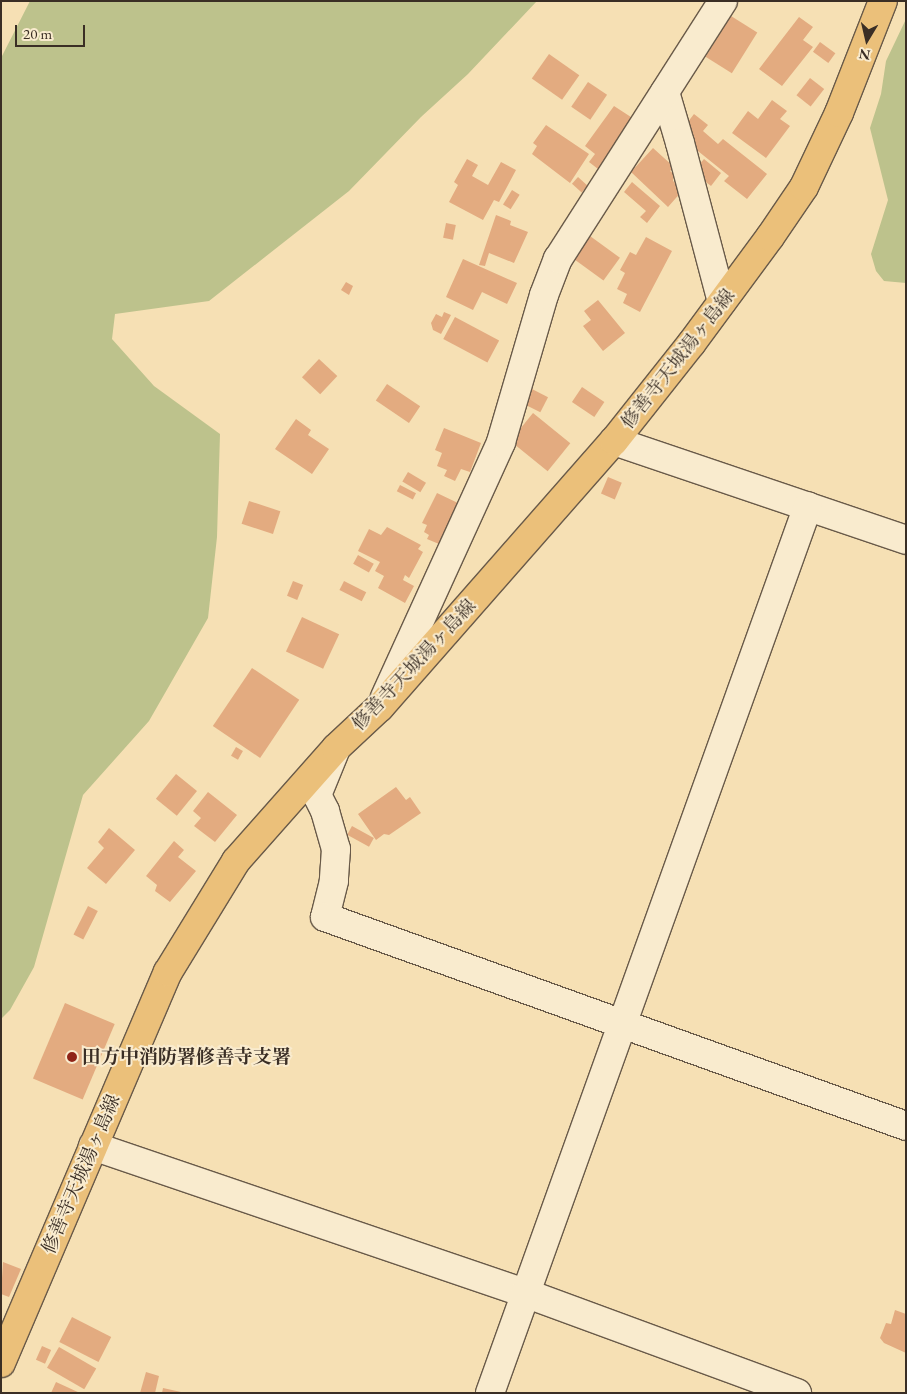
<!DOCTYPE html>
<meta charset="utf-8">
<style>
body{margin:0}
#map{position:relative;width:907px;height:1394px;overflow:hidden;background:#f6e0b4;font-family:"EB Garamond","Noto Serif JP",serif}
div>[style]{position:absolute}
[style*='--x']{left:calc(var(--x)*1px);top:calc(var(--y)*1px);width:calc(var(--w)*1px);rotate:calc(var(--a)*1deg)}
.green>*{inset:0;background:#bdc28c}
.building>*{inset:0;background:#e3ab80;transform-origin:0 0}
.roads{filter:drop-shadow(1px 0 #695a49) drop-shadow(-1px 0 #695a49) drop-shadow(0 1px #695a49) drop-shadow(0 -1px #695a49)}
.minor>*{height:28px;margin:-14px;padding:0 14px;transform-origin:14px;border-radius:14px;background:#f9ebce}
.major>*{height:28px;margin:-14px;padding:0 14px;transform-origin:14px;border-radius:14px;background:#ebc07a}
.dots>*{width:14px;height:14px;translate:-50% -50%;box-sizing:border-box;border:2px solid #f9ebce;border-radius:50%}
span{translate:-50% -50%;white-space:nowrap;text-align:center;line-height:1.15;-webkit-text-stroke:4px #f9ebce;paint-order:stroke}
.street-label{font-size:19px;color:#3a2e25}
.poi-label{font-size:19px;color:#3a2e25;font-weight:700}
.left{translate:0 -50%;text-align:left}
.frame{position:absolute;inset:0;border:2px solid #3a2e25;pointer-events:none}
.north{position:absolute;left:842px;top:15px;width:50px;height:50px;-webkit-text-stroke:4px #f9ebce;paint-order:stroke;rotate:189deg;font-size:14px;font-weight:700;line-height:20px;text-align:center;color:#3a2e25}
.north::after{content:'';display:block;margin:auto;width:18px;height:22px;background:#3a2e25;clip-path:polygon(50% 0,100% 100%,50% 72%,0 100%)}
.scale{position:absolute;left:15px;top:25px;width:70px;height:22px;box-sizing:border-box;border:2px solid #3a2e25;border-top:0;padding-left:6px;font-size:15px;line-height:18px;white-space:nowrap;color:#3a2e25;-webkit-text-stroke:4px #f9ebce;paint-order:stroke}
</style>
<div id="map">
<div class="green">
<div style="clip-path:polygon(30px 1px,537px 1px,468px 74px,421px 117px,349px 191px,209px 301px,115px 314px,112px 339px,154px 386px,220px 434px,217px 537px,208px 618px,149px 721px,83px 795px,34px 967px,10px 1010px,1px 1019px,1px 58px)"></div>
<div style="clip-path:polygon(906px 19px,906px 283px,884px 281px,876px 271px,871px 254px,888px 200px,870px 128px,881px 94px,886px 61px)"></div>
</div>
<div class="building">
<div style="left:731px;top:16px;width:31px;height:48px;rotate:32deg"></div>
<div style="clip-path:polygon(799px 17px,813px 27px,803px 40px,813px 47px,782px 86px,759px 69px)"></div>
<div style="left:820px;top:42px;width:19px;height:12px;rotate:36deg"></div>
<div style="left:549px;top:54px;width:37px;height:30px;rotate:35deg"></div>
<div style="left:810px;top:78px;width:18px;height:22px;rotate:38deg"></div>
<div style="left:588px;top:82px;width:23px;height:30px;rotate:34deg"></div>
<div style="clip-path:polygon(772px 100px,787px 111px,780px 119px,790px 126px,766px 158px,732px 133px,748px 111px,758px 119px)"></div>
<div style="clip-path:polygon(614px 106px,634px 119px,598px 169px,589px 162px,595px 154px,585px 146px)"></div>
<div style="clip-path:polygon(694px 114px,708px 125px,703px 131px,718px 144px,723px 139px,767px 174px,747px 199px,724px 181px,729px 176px,688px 143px,694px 136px,684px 127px)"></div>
<div style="clip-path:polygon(546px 125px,589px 154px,570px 183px,532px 154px,537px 146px,533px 143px)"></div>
<div style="clip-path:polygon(653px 148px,674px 167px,670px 171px,674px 174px,673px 181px,683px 190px,668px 207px,631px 172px)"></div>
<div style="clip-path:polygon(467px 159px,478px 165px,472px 176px,488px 185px,501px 162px,516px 170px,499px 202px,494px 200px,483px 220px,449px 202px,458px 185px,454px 182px)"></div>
<div style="clip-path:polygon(704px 159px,721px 173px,711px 186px,697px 175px,697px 167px)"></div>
<div style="left:578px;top:177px;width:13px;height:9px;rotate:42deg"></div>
<div style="clip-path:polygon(632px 182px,660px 206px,647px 223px,640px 217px,646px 211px,624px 192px)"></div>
<div style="left:512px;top:190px;width:9px;height:17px;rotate:32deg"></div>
<div style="clip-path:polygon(496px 215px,511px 221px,510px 225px,528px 232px,514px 263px,489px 253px,485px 266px,479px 265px)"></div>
<div style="left:446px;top:223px;width:10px;height:15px;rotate:11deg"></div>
<div style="left:590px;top:236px;width:37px;height:28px;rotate:36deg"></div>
<div style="clip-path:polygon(646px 237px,672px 251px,640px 312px,623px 303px,627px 294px,617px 289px,625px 273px,620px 270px,630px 252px,636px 255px)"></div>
<div style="clip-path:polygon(463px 259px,517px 283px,507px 304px,482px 292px,473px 310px,446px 297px)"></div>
<div style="clip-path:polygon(346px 282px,353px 286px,349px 295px,341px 290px)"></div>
<div style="clip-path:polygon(598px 300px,625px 333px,603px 351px,583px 326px,591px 320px,584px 311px)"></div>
<div style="clip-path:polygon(444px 312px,451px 315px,441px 334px,433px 330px,431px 323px,436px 314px,442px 317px)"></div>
<div style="left:455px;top:317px;width:50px;height:25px;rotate:28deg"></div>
<div style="left:319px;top:359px;width:25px;height:25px;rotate:43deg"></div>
<div style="left:387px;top:384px;width:40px;height:20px;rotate:34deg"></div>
<div style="left:582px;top:387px;width:27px;height:18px;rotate:34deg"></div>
<div style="left:532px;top:389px;width:18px;height:17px;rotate:27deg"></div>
<div style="left:533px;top:413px;width:48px;height:36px;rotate:39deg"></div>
<div style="clip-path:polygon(296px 419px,311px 430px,308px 435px,329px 449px,312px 474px,275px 449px)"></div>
<div style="clip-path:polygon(444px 428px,481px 443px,470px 472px,461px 469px,455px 481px,444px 476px,447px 470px,437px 466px,442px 453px,435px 450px)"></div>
<div style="left:408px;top:472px;width:21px;height:11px;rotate:31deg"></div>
<div style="left:608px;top:477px;width:15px;height:18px;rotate:23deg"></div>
<div style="left:400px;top:485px;width:18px;height:7px;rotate:27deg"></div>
<div style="clip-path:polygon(437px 493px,460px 504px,439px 544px,427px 539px,429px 535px,424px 532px,427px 525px,422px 523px)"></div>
<div style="left:249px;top:501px;width:33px;height:24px;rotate:18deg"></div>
<div style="clip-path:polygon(387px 527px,421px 545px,418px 549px,423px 552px,409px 578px,405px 575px,403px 580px,414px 586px,405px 603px,378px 588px,384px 576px,375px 571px,380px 562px,358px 551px,369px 529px,381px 535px)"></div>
<div style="left:358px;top:555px;width:18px;height:10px;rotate:29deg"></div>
<div style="left:293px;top:581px;width:11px;height:16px;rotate:22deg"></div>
<div style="left:344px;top:581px;width:25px;height:10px;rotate:27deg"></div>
<div style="left:302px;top:617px;width:41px;height:38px;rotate:25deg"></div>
<div style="left:252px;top:668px;width:57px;height:70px;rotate:34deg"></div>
<div style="left:236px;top:747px;width:8px;height:10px;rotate:30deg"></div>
<div style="left:176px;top:774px;width:27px;height:32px;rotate:39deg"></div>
<div style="clip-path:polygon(396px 787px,406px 800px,410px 797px,421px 813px,389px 835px,384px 834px,376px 840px,358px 814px)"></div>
<div style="clip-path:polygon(208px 792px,237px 815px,215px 842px,194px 826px,201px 818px,193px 811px)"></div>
<div style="left:352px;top:826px;width:25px;height:10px;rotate:29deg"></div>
<div style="clip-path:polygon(109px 828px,135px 850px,106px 884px,87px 868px,104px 848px,98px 842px)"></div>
<div style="clip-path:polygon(174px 841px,184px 850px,178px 857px,196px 871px,170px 902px,155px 891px,157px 885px,146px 876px)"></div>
<div style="left:88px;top:906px;width:11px;height:32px;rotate:27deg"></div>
<div style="left:65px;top:1003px;width:54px;height:82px;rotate:23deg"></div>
<div style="clip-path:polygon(3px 1262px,21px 1269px,9px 1297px,1px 1294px)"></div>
<div style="clip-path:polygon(895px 1310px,906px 1314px,906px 1353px,884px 1343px,880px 1338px,886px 1323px,891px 1324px)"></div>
<div style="left:72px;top:1317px;width:44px;height:28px;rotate:27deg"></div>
<div style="left:42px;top:1346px;width:10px;height:15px;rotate:24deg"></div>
<div style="left:59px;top:1347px;width:43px;height:24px;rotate:30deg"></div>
<div style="clip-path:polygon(146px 1372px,159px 1376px,155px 1393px,140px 1393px)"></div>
<div style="clip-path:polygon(56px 1382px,80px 1393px,51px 1393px)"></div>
<div style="clip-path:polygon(163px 1388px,181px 1392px,181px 1393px,162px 1393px)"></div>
</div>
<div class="roads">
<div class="minor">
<div style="--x:665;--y:92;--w:53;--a:73.6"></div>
<div style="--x:680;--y:143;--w:164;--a:75.2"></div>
<div style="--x:614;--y:441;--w:308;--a:18.7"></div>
<div style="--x:385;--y:697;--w:280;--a:-65.5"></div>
<div style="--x:501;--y:442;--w:153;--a:-73.7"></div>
<div style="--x:544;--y:295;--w:39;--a:-69"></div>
<div style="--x:558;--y:259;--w:306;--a:-57.4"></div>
<div style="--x:335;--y:751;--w:48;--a:112.2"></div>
<div style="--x:317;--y:795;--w:18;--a:63"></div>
<div style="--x:325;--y:811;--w:40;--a:74"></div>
<div style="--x:336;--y:849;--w:32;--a:94"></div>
<div style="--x:334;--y:881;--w:37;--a:104"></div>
<div style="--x:325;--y:917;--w:617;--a:19.78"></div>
<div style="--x:93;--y:1146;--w:456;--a:18.8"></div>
<div style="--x:525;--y:1293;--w:290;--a:20.2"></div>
<div style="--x:490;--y:1393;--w:942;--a:-70.28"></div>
</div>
<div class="major">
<div style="--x:1;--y:1363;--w:425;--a:-66.9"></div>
<div style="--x:168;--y:972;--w:130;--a:-58.5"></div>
<div style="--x:236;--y:861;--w:151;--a:-48.5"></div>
<div style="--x:336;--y:748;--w:60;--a:-43"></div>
<div style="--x:380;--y:707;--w:354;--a:-48.7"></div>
<div style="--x:614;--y:441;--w:124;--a:-51.6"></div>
<div style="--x:691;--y:344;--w:133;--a:-53.6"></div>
<div style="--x:770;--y:237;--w:60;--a:-55.8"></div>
<div style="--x:804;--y:187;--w:82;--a:-64.7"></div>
<div style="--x:839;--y:113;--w:120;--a:-68.6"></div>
</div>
</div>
<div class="dots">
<div style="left:72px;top:1057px;background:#8f2418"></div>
</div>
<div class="street-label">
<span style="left:678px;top:359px;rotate:-52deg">修善寺天城湯ヶ島線</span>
<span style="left:414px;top:665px;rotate:-47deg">修善寺天城湯ヶ島線</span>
<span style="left:81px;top:1174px;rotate:-67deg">修善寺天城湯ヶ島線</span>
</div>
<div class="poi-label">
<span class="left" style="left:82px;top:1057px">田方中消防署修善寺支署</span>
</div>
<div class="frame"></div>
<div class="north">N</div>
<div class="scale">20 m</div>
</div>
